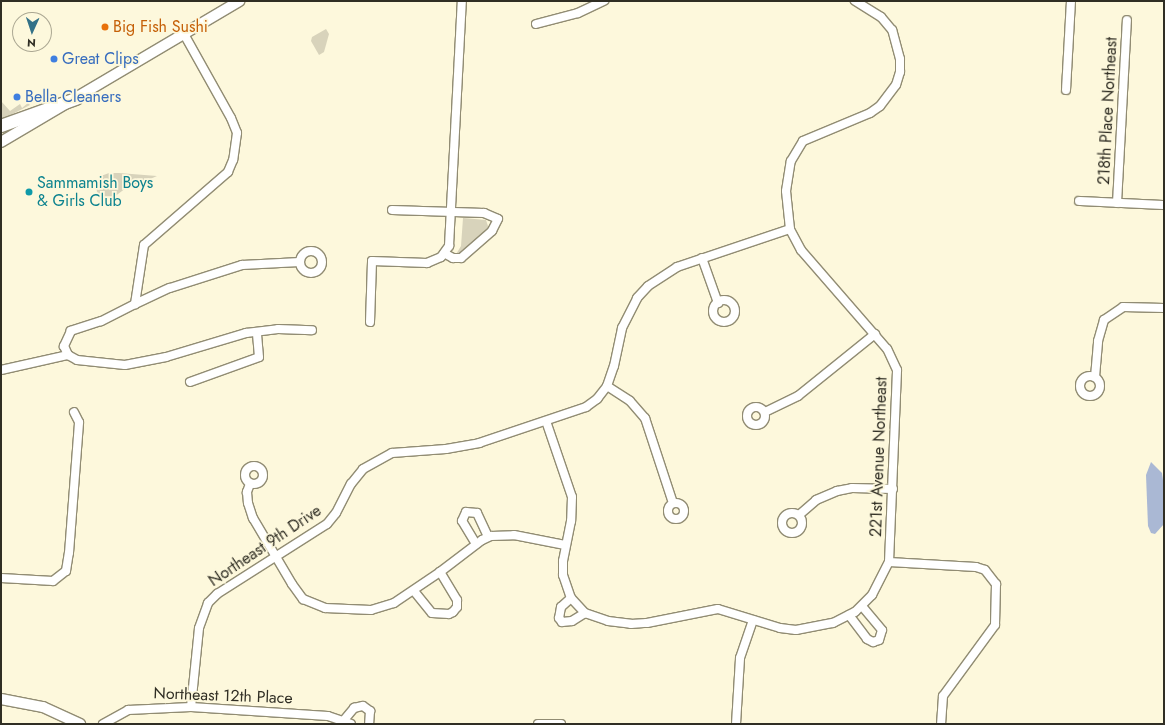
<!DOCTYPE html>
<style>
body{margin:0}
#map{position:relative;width:1165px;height:725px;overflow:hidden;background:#fdf8dc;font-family:Jost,sans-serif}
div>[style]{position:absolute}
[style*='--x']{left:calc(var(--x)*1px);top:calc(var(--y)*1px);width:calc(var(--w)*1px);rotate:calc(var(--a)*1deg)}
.green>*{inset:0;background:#d8d3bb}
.water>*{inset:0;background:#aab8d4}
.roads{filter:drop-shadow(1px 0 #918c73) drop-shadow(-1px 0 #918c73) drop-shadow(0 1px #918c73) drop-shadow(0 -1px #918c73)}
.minor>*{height:8px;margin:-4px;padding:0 4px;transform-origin:4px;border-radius:4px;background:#fff}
.minor>.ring{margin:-4px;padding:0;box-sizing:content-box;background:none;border:8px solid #fff;border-radius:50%}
.tertiary>*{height:10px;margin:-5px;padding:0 5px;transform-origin:5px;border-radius:5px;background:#fff}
.secondary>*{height:12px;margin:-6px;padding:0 6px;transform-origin:6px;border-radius:6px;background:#fff}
.dots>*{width:11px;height:11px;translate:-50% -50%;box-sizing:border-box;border:2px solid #fdf8dc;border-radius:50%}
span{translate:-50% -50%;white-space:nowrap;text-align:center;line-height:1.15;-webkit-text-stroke:3.5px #fdf8dc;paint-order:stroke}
.food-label{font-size:16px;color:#c56008}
.left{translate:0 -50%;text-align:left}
.shop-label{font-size:16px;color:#366cbe}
.street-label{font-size:16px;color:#302e24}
.culture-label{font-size:16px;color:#0d838f}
.frame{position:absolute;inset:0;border:2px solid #302e24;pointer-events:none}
.north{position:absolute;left:12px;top:12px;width:40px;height:40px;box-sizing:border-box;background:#fdf8dc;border:1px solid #aba792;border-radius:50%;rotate:183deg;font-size:11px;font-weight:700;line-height:16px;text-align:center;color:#302e24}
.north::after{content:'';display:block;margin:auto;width:14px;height:18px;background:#337187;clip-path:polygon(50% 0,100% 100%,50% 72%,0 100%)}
</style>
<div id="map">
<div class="green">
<div style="clip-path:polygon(326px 29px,329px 34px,324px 52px,319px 55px,311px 41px,312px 37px)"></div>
<div style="clip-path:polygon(1px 101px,10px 111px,20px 104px,22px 108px,28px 103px,30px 105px,1px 120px)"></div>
<div style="clip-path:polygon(109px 173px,119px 173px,157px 176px,141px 183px,130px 185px,114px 197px,106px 200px,97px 192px,96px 184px,101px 176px)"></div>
<div style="clip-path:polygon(463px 218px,486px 220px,489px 229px,462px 253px,455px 256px,461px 246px)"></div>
</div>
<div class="water">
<div style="clip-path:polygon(1151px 462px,1162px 473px,1164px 488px,1164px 524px,1155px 534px,1151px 533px,1148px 526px,1146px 475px)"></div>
</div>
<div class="roads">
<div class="minor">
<div style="--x:536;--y:24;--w:43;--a:-14.7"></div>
<div style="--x:578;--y:13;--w:29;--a:-25"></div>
<div style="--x:184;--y:34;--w:96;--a:60.8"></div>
<div style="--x:231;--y:118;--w:16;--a:68"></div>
<div style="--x:237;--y:133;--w:27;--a:98"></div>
<div style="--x:233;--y:160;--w:13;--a:113"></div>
<div style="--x:228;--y:172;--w:111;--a:139"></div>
<div style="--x:144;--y:245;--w:60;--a:98.7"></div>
<div style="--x:135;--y:304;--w:38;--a:153"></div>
<div style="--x:101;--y:321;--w:32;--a:162"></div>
<div style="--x:71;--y:331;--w:17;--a:115"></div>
<div style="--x:64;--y:346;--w:10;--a:66"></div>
<div style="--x:68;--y:355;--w:10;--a:29"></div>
<div style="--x:77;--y:360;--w:48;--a:5.9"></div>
<div style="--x:125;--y:365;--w:42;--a:-11"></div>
<div style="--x:166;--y:357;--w:84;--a:-16.7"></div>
<div style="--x:246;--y:333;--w:32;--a:-7"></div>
<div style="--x:278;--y:329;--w:34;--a:2"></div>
<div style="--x:1066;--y:90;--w:89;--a:-86.8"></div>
<div style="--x:1079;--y:201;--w:85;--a:2.7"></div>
<div style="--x:1117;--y:203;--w:183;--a:-86.9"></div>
<div style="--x:392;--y:210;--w:92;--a:1.9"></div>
<div style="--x:484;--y:213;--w:15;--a:23"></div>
<div style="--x:498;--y:219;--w:13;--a:117"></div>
<div style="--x:492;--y:231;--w:41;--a:138.9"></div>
<div style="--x:461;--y:258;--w:8;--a:180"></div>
<div style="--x:453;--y:258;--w:10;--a:-151"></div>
<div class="ring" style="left:300px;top:251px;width:14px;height:14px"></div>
<div style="--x:702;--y:258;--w:48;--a:70.4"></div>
<div class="ring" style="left:713px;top:300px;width:14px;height:14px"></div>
<div style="--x:135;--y:304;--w:38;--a:-25"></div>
<div style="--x:170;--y:288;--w:76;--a:-17.7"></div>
<div style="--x:242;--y:265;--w:58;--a:-3"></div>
<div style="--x:370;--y:322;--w:61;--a:-88.1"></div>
<div style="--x:372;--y:261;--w:55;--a:2.1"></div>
<div style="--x:427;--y:263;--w:15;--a:-23"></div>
<div style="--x:441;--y:257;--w:14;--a:-54"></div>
<div style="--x:449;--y:246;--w:245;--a:-87"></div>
<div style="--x:1;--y:370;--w:69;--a:-12.6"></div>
<div class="ring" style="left:1080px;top:376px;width:12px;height:12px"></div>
<div style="--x:1095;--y:377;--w:36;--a:-85"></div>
<div style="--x:1098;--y:341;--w:22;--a:-74"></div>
<div style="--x:1104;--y:320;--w:23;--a:-34"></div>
<div style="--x:1123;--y:307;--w:41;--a:1.4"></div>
<div style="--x:190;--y:382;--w:73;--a:-19.9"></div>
<div style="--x:259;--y:357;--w:25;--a:-95"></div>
<div style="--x:607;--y:386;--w:27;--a:33"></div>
<div style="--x:630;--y:401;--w:23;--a:49"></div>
<div style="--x:645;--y:418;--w:89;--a:71.8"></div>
<div class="ring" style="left:747px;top:407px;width:10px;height:10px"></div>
<div style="--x:765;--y:412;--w:37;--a:-26"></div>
<div style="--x:798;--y:396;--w:99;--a:-38.8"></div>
<div style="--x:546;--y:421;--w:80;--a:71.1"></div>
<div style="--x:572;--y:497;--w:24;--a:92"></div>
<div style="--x:571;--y:521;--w:41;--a:101.3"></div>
<div style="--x:563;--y:561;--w:14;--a:90"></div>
<div style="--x:563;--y:575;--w:24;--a:71"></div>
<div style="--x:571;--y:598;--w:21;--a:47"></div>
<div style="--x:585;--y:613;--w:24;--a:19"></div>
<div style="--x:608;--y:621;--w:23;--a:7"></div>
<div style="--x:631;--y:624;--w:16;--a:-4"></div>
<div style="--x:647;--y:623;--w:72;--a:-11.2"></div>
<div style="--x:718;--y:609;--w:65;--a:17"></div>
<div style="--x:780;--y:628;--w:16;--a:7"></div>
<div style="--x:796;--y:630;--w:38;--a:-11"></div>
<div style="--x:833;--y:623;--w:25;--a:-27"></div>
<div style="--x:855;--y:612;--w:24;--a:-45"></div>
<div style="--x:872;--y:595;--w:37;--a:-63"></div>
<div style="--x:889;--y:562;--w:192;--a:-87.6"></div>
<div style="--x:897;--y:370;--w:23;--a:-115"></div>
<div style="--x:887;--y:349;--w:131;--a:-131"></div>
<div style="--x:801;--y:250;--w:24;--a:-118"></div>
<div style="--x:790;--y:229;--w:38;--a:-96"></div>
<div style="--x:786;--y:191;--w:30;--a:-81"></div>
<div style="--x:791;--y:161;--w:23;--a:-59"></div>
<div style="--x:803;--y:141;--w:73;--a:-22.7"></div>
<div style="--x:870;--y:113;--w:12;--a:-35"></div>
<div style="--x:880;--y:106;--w:26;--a:-53"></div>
<div style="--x:896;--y:85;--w:14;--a:-73"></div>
<div style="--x:900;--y:72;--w:13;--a:-90"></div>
<div style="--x:900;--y:59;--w:30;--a:-105"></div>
<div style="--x:892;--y:30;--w:17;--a:-130"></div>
<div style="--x:881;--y:17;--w:31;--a:-148"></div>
<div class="ring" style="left:245px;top:466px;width:10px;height:10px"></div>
<div style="--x:250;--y:484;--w:9;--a:111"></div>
<div style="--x:247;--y:492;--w:11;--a:85"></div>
<div style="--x:248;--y:503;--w:16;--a:72"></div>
<div style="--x:253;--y:518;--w:77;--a:59.4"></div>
<div style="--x:292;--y:584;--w:19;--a:54"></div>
<div style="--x:303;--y:599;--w:24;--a:22"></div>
<div style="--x:325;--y:608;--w:46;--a:2.5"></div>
<div style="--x:371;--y:610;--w:24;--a:-17"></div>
<div style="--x:394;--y:603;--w:55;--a:-34"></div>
<div style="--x:440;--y:572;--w:53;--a:-37.3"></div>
<div style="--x:482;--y:540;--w:10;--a:-24"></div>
<div style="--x:491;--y:536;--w:23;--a:-2"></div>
<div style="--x:514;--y:535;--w:52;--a:11.1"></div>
<div class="ring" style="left:668px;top:503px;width:8px;height:8px"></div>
<div class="ring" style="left:782px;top:513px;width:12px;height:12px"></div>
<div style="--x:799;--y:515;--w:23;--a:-41"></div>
<div style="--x:816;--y:500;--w:23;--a:-23"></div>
<div style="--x:837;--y:491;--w:15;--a:-11"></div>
<div style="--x:852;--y:488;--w:41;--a:1.4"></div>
<div style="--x:476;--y:544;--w:27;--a:-121"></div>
<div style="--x:462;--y:521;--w:10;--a:-66"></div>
<div style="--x:466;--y:512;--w:11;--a:5"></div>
<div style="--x:477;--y:513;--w:26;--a:65"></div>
<div style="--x:889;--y:562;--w:87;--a:3.3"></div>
<div style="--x:976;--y:567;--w:9;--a:18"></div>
<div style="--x:985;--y:570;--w:18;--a:52"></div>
<div style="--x:996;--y:584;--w:41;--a:91.4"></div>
<div style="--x:995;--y:625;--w:88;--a:126.2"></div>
<div style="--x:943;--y:696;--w:28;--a:94"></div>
<div style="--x:1;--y:578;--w:52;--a:3.3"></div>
<div style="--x:53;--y:581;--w:16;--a:-38"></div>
<div style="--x:66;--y:571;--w:18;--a:-81"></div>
<div style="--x:69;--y:553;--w:131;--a:-85.6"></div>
<div style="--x:79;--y:422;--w:11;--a:-117"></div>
<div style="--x:414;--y:591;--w:28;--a:51"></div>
<div style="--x:432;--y:613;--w:17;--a:3"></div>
<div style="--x:449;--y:614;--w:4;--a:-27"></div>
<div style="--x:453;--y:612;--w:6;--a:-51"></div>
<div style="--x:457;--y:607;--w:7;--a:-90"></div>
<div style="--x:457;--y:600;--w:33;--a:-121"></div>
<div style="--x:571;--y:598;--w:13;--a:138"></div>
<div style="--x:561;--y:607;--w:11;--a:100"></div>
<div style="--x:559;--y:618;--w:5;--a:53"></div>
<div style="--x:562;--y:622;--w:10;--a:-6"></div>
<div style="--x:572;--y:621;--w:15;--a:-32"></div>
<div style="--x:849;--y:615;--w:30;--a:53"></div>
<div style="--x:867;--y:639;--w:7;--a:27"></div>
<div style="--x:873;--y:642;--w:6;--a:-18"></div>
<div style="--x:879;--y:640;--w:10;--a:-73"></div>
<div style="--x:882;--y:630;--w:31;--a:-130"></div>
<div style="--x:191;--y:707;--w:79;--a:-84.2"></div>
<div style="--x:199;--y:628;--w:27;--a:-70"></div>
<div style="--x:208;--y:603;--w:13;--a:-45"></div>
<div style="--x:217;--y:594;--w:130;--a:-32.5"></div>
<div style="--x:327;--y:524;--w:14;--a:-51"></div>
<div style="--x:336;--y:513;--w:33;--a:-63"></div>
<div style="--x:351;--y:484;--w:19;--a:-51"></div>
<div style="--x:363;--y:469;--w:33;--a:-29"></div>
<div style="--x:392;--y:453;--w:54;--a:-4.2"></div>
<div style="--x:446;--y:449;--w:34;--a:-10"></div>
<div style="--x:479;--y:443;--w:113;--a:-18.6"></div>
<div style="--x:586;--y:407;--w:14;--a:-36"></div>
<div style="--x:597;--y:399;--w:16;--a:-52"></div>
<div style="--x:607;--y:386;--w:21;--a:-71"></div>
<div style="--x:614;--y:366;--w:39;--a:-78"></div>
<div style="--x:622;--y:328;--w:34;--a:-63"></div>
<div style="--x:637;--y:298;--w:16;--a:-47"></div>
<div style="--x:648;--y:286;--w:35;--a:-33"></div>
<div style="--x:677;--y:267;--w:119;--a:-18.6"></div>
<div style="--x:344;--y:720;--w:16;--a:-50"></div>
<div style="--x:354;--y:708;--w:9;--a:-13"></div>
<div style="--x:363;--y:706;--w:9;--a:36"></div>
<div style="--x:370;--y:711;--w:13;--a:94"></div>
<div style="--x:103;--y:724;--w:29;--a:-29"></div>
<div style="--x:128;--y:710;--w:63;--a:-2.7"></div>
<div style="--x:191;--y:707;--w:137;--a:3.8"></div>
<div style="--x:328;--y:716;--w:24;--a:19"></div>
<div style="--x:538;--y:724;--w:23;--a:0"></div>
<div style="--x:736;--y:724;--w:66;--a:-86.5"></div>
<div style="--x:740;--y:658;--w:40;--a:-71.1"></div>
</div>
<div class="tertiary">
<div style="--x:1;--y:142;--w:277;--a:-30.6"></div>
<div style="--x:1;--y:699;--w:43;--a:10.8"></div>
<div style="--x:43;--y:707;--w:41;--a:24.7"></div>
</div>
<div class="secondary">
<div style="--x:1;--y:126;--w:80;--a:-19.8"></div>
</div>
</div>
<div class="dots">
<div style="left:105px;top:27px;background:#e8710a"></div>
<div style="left:54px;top:59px;background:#3f7fe0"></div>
<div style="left:17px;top:97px;background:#3f7fe0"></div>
<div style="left:29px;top:192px;background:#0f9aa8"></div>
</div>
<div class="food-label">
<span class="left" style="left:113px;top:27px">Big Fish Sushi</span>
</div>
<div class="shop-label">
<span class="left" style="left:62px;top:59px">Great Clips</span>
<span class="left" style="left:25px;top:97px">Bella Cleaners</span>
</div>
<div class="street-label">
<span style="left:1108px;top:111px;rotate:-87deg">218th Place Northeast</span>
<span style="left:879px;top:457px;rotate:-88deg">221st Avenue Northeast</span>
<span style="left:265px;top:546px;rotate:-34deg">Northeast 9th Drive</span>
<span style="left:223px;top:696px;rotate:2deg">Northeast 12th Place</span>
</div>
<div class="culture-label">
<span class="left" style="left:37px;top:192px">Sammamish Boys<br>&amp; Girls Club</span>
</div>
<div class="frame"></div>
<div class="north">N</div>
</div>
